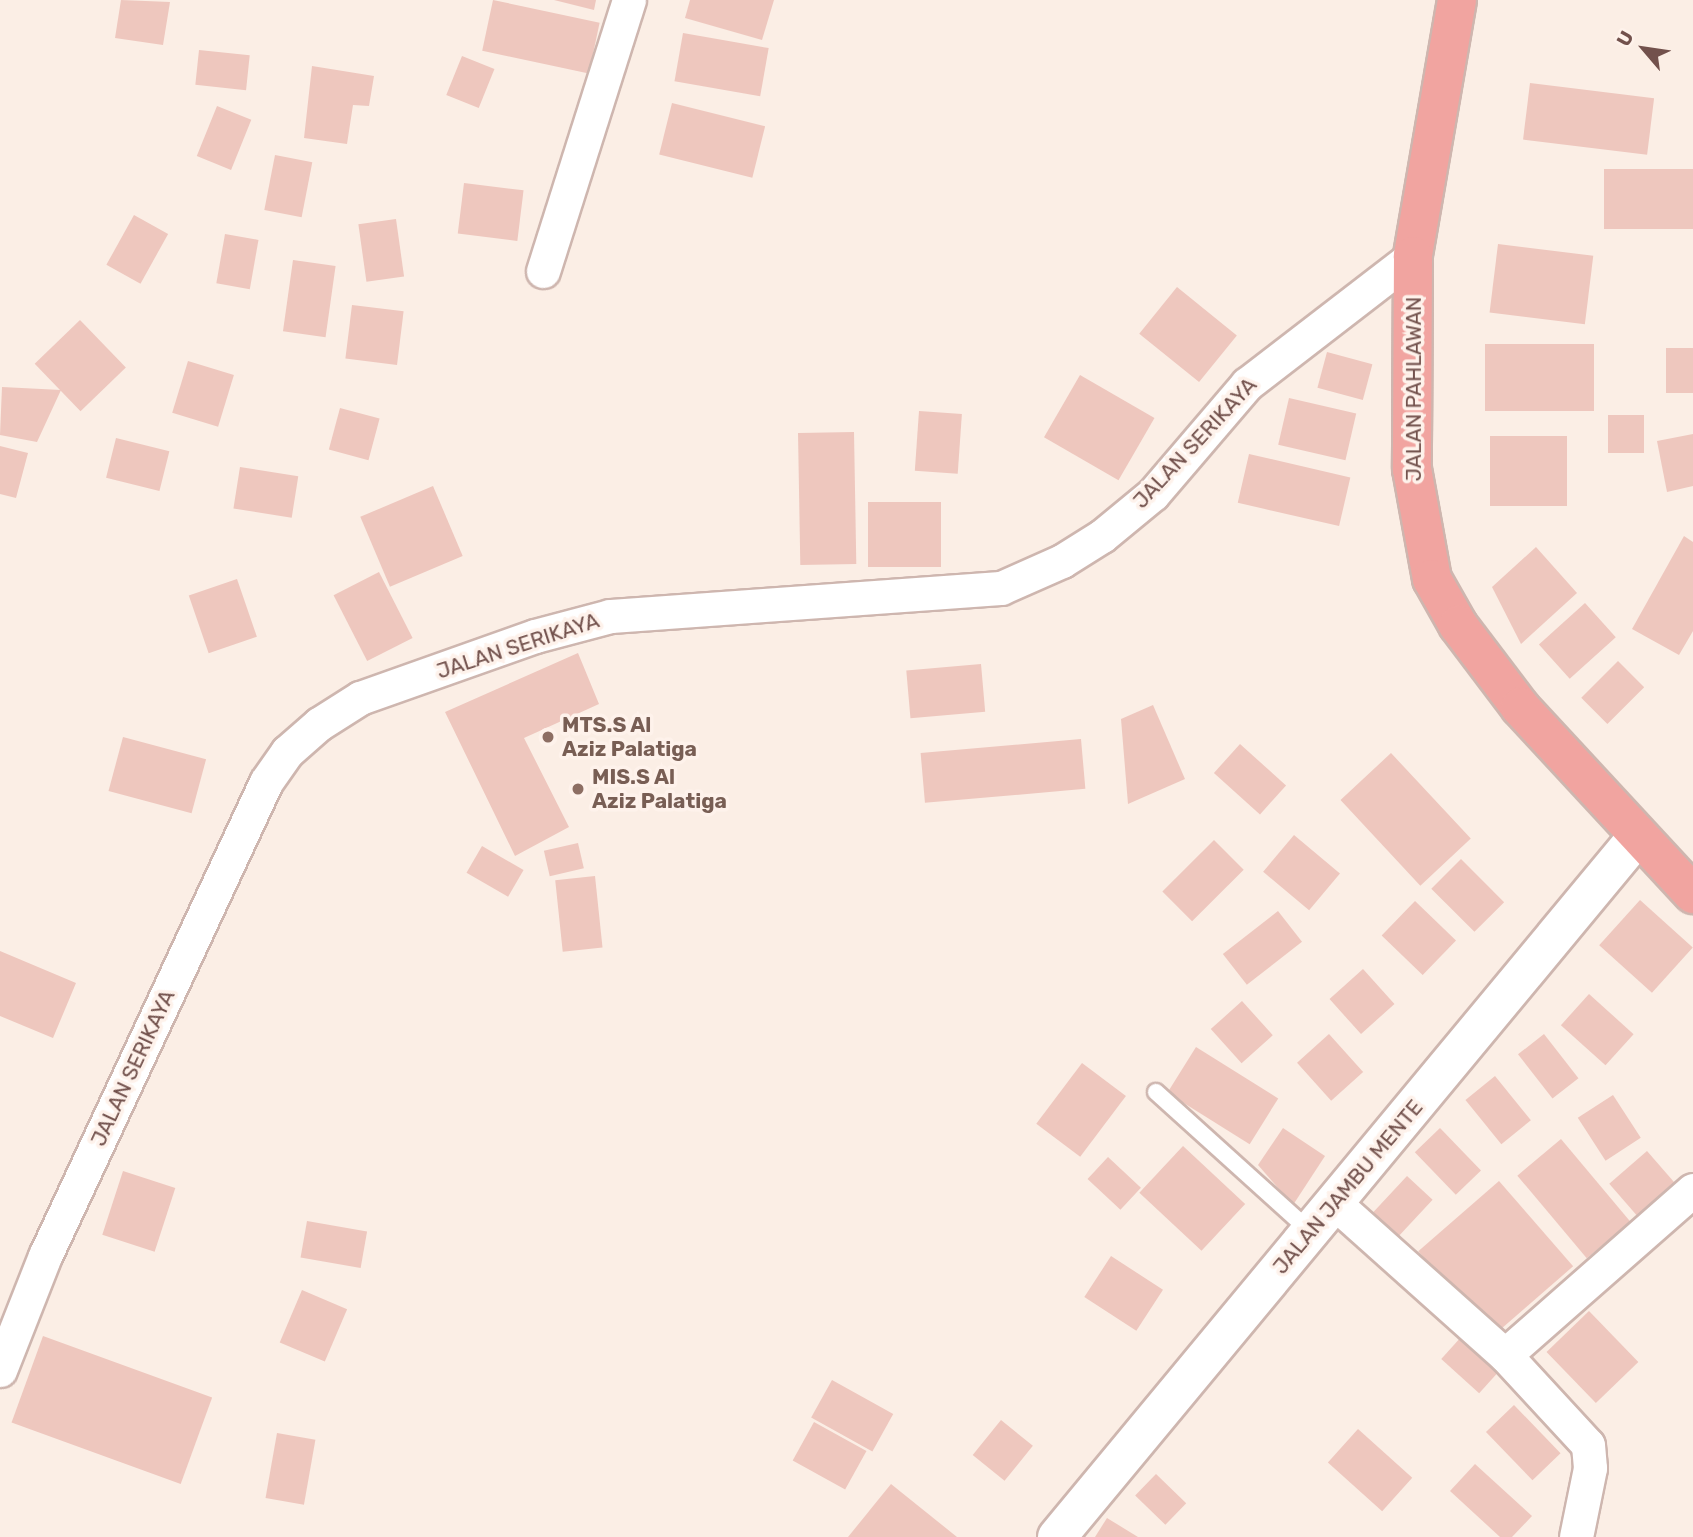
<!DOCTYPE html>
<style>
body{margin:0}
#map{position:relative;width:1693px;height:1537px;overflow:hidden;background:#fbeee5;font-family:Rubik,sans-serif}
div>[style]{position:absolute}
[style*='--x']{left:calc(var(--x)*1px);top:calc(var(--y)*1px);width:calc(var(--w)*1px);rotate:calc(var(--a)*1deg)}
.building>*{inset:0;background:#eec7be;transform-origin:0 0}
.roads{filter:drop-shadow(2px 0 #ceb6af) drop-shadow(-2px 0 #ceb6af) drop-shadow(0 2px #ceb6af) drop-shadow(0 -2px #ceb6af)}
.lane>*{height:16px;margin:-8px;padding:0 8px;transform-origin:8px;border-radius:8px;background:#fff}
.street>*{height:33px;margin:-16.5px;padding:0 16.5px;transform-origin:16.5px;border-radius:16.5px;background:#fff}
.secondary>*{height:38px;margin:-19px;padding:0 19px;transform-origin:19px;border-radius:19px;background:#fff}
.highway>*{height:38px;margin:-19px;padding:0 19px;transform-origin:19px;border-radius:19px;background:#f1a4a0}
.dots>*{width:19px;height:19px;translate:-50% -50%;box-sizing:border-box;border:4px solid #fef2eb;border-radius:50%}
span{translate:-50% -50%;white-space:nowrap;text-align:center;line-height:1.15;-webkit-text-stroke:7px #fef2eb;paint-order:stroke}
.street-label{font-size:21px;color:#72514c}
.education-label{font-size:21px;color:#785e54;font-weight:700}
.left{translate:0 -50%;text-align:left}
.north{position:absolute;left:1609px;top:14px;width:70px;height:70px;-webkit-text-stroke:5px #fef2eb;paint-order:stroke;rotate:299deg;font-size:19px;font-weight:700;line-height:28px;text-align:center;color:#72514c}
.north::after{content:'';display:block;margin:auto;width:24px;height:32px;background:#72514c;clip-path:polygon(50% 0,100% 100%,50% 72%,0 100%)}
</style>
<div id="map">
<div class="building">
<div style="clip-path:polygon(121px 0,170px 2px,163px 45px,115px 38px)"></div>
<div style="left:493px;top:0;width:109px;height:52px;rotate:12deg"></div>
<div style="clip-path:polygon(554px 0,596px 0,594px 10px)"></div>
<div style="clip-path:polygon(690px 0,774px 0,762px 40px,685px 18px)"></div>
<div style="left:683px;top:33px;width:87px;height:49px;rotate:10deg"></div>
<div style="left:199px;top:50px;width:51px;height:35px;rotate:6deg"></div>
<div style="left:462px;top:56px;width:35px;height:42px;rotate:22deg"></div>
<div style="clip-path:polygon(312px 66px,374px 76px,369px 106px,353px 105px,347px 144px,304px 138px)"></div>
<div style="left:1530px;top:83px;width:125px;height:57px;rotate:7deg"></div>
<div style="left:672px;top:103px;width:96px;height:53px;rotate:14deg"></div>
<div style="left:217px;top:106px;width:37px;height:54px;rotate:22deg"></div>
<div style="left:275px;top:155px;width:38px;height:56px;rotate:11deg"></div>
<div style="left:1693px;top:169px;width:60px;height:89px;rotate:90deg"></div>
<div style="left:464px;top:183px;width:60px;height:51px;rotate:7deg"></div>
<div style="left:134px;top:215px;width:39px;height:57px;rotate:29deg"></div>
<div style="left:396px;top:219px;width:58px;height:38px;rotate:82deg"></div>
<div style="left:225px;top:234px;width:34px;height:50px;rotate:10deg"></div>
<div style="left:1498px;top:244px;width:96px;height:69px;rotate:7deg"></div>
<div style="left:293px;top:260px;width:43px;height:72px;rotate:8deg"></div>
<div style="left:1177px;top:287px;width:77px;height:60px;rotate:39deg"></div>
<div style="left:352px;top:305px;width:52px;height:54px;rotate:7deg"></div>
<div style="left:80px;top:320px;width:66px;height:63px;rotate:46deg"></div>
<div style="left:1594px;top:344px;width:67px;height:109px;rotate:90deg"></div>
<div style="left:1693px;top:348px;width:45px;height:27px;rotate:90deg"></div>
<div style="left:1327px;top:352px;width:47px;height:37px;rotate:15deg"></div>
<div style="left:188px;top:361px;width:48px;height:54px;rotate:17deg"></div>
<div style="left:1080px;top:375px;width:86px;height:72px;rotate:30deg"></div>
<div style="clip-path:polygon(2px 387px,61px 390px,37px 442px,0 435px)"></div>
<div style="left:1289px;top:398px;width:69px;height:48px;rotate:13deg"></div>
<div style="left:340px;top:408px;width:41px;height:43px;rotate:15deg"></div>
<div style="left:919px;top:411px;width:43px;height:60px;rotate:4deg"></div>
<div style="left:1644px;top:415px;width:38px;height:36px;rotate:90deg"></div>
<div style="left:854px;top:432px;width:132px;height:56px;rotate:89deg"></div>
<div style="clip-path:polygon(1693px 434px,1693px 486px,1667px 492px,1657px 441px)"></div>
<div style="left:1567px;top:436px;width:70px;height:77px;rotate:90deg"></div>
<div style="left:116px;top:438px;width:55px;height:41px;rotate:14deg"></div>
<div style="clip-path:polygon(0 446px,28px 453px,16px 498px,0 494px)"></div>
<div style="left:1249px;top:454px;width:104px;height:50px;rotate:13deg"></div>
<div style="left:240px;top:467px;width:59px;height:42px;rotate:9deg"></div>
<div style="left:433px;top:486px;width:76px;height:79px;rotate:67deg"></div>
<div style="left:868px;top:502px;width:73px;height:65px"></div>
<div style="clip-path:polygon(1684px 536px,1693px 542px,1693px 631px,1679px 655px,1632px 629px)"></div>
<div style="clip-path:polygon(1536px 547px,1577px 593px,1521px 644px,1492px 587px)"></div>
<div style="left:379px;top:572px;width:74px;height:51px;rotate:63deg"></div>
<div style="left:237px;top:579px;width:61px;height:51px;rotate:71deg"></div>
<div style="left:1585px;top:603px;width:46px;height:62px;rotate:48deg"></div>
<div style="clip-path:polygon(578px 653px,599px 704px,524px 738px,569px 827px,515px 856px,445px 712px)"></div>
<div style="left:1618px;top:661px;width:37px;height:52px;rotate:45deg"></div>
<div style="left:981px;top:664px;width:48px;height:75px;rotate:85deg"></div>
<div style="clip-path:polygon(1153px 705px,1185px 779px,1128px 804px,1121px 719px)"></div>
<div style="left:123px;top:737px;width:86px;height:56px;rotate:15deg"></div>
<div style="left:1081px;top:739px;width:50px;height:161px;rotate:85deg"></div>
<div style="left:1240px;top:744px;width:62px;height:39px;rotate:42deg"></div>
<div style="left:1391px;top:753px;width:117px;height:69px;rotate:47deg"></div>
<div style="left:1294px;top:835px;width:60px;height:48px;rotate:40deg"></div>
<div style="left:1214px;top:840px;width:42px;height:73px;rotate:45deg"></div>
<div style="left:578px;top:843px;width:26px;height:35px;rotate:77deg"></div>
<div style="left:482px;top:846px;width:48px;height:31px;rotate:30deg"></div>
<div style="left:1461px;top:859px;width:61px;height:42px;rotate:45deg"></div>
<div style="left:595px;top:876px;width:72px;height:40px;rotate:84deg"></div>
<div style="left:1640px;top:900px;width:71px;height:61px;rotate:42deg"></div>
<div style="left:1415px;top:901px;width:57px;height:48px;rotate:44deg"></div>
<div style="left:1278px;top:911px;width:39px;height:70px;rotate:52deg"></div>
<div style="clip-path:polygon(0 951px,76px 983px,53px 1038px,0 1016px)"></div>
<div style="left:1363px;top:969px;width:47px;height:45px;rotate:48deg"></div>
<div style="left:1589px;top:994px;width:60px;height:42px;rotate:42deg"></div>
<div style="left:1242px;top:1001px;width:46px;height:42px;rotate:48deg"></div>
<div style="left:1329px;top:1034px;width:51px;height:43px;rotate:48deg"></div>
<div style="left:1544px;top:1034px;width:56px;height:33px;rotate:52deg"></div>
<div style="left:1196px;top:1047px;width:97px;height:54px;rotate:32deg"></div>
<div style="left:1082px;top:1063px;width:55px;height:76px;rotate:37deg"></div>
<div style="left:1495px;top:1076px;width:57px;height:38px;rotate:51deg"></div>
<div style="left:1613px;top:1095px;width:51px;height:42px;rotate:57deg"></div>
<div style="clip-path:polygon(1283px 1128px,1325px 1156px,1293px 1205px,1258px 1165px)"></div>
<div style="left:1440px;top:1128px;width:59px;height:35px;rotate:46deg"></div>
<div style="left:1561px;top:1139px;width:108px;height:57px;rotate:50deg"></div>
<div style="left:1183px;top:1146px;width:85px;height:64px;rotate:43deg"></div>
<div style="left:1647px;top:1151px;width:56px;height:50px;rotate:49deg"></div>
<div style="left:1108px;top:1157px;width:45px;height:30px;rotate:43deg"></div>
<div style="left:123px;top:1171px;width:55px;height:67px;rotate:18deg"></div>
<div style="left:1407px;top:1176px;width:35px;height:56px;rotate:43deg"></div>
<div style="left:1499px;top:1181px;width:113px;height:107px;rotate:49deg"></div>
<div style="left:307px;top:1221px;width:61px;height:37px;rotate:10deg"></div>
<div style="left:1111px;top:1256px;width:62px;height:49px;rotate:33deg"></div>
<div style="left:302px;top:1290px;width:49px;height:57px;rotate:23deg"></div>
<div style="left:1589px;top:1311px;width:71px;height:59px;rotate:46deg"></div>
<div style="left:43px;top:1336px;width:180px;height:92px;rotate:20deg"></div>
<div style="left:1462px;top:1336px;width:51px;height:31px;rotate:42deg"></div>
<div style="left:832px;top:1380px;width:70px;height:43px;rotate:29deg"></div>
<div style="left:1514px;top:1405px;width:67px;height:39px;rotate:46deg"></div>
<div style="left:1001px;top:1420px;width:41px;height:45px;rotate:39deg"></div>
<div style="left:814px;top:1422px;width:60px;height:44px;rotate:29deg"></div>
<div style="left:1358px;top:1429px;width:73px;height:45px;rotate:42deg"></div>
<div style="left:277px;top:1433px;width:39px;height:66px;rotate:10deg"></div>
<div style="clip-path:polygon(1475px 1464px,1532px 1516px,1512px 1537px,1500px 1537px,1450px 1491px)"></div>
<div style="left:1156px;top:1474px;width:42px;height:30px;rotate:44deg"></div>
<div style="clip-path:polygon(891px 1484px,957px 1537px,848px 1537px)"></div>
<div style="clip-path:polygon(1107px 1518px,1138px 1537px,1095px 1537px)"></div>
</div>
<div class="roads">
<div class="lane">
<div style="--x:1156;--y:1092;--w:207;--a:42.1"></div>
</div>
<div class="street">
<div style="--x:543;--y:271;--w:284;--a:-72.4"></div>
<div style="--x:1337;--y:1205;--w:225;--a:41.8"></div>
<div style="--x:1505;--y:1355;--w:122;--a:47.3"></div>
<div style="--x:1588;--y:1445;--w:23;--a:85"></div>
<div style="--x:1590;--y:1468;--w:70;--a:101.5"></div>
<div style="--x:1505;--y:1355;--w:250;--a:-41.3"></div>
<div style="--x:0;--y:1370;--w:123;--a:-68.5"></div>
<div style="--x:45;--y:1256;--w:523;--a:-65"></div>
<div style="--x:266;--y:782;--w:37;--a:-55"></div>
<div style="--x:287;--y:752;--w:43;--a:-41.2"></div>
<div style="--x:319;--y:724;--w:49;--a:-32.4"></div>
<div style="--x:360;--y:698;--w:186;--a:-19.5"></div>
<div style="--x:535;--y:636;--w:78;--a:-14.9"></div>
<div style="--x:610;--y:616;--w:392;--a:-4.1"></div>
<div style="--x:1001;--y:588;--w:67;--a:-23.9"></div>
<div style="--x:1062;--y:561;--w:47;--a:-32"></div>
<div style="--x:1102;--y:536;--w:66;--a:-39.5"></div>
<div style="--x:1153;--y:494;--w:145;--a:-49.5"></div>
<div style="--x:1247;--y:384;--w:210;--a:-37.6"></div>
</div>
<div class="secondary">
<div style="--x:1057;--y:1537;--w:910;--a:-50.35"></div>
</div>
<div class="highway">
<div style="--x:1457;--y:0;--w:260;--a:99.8"></div>
<div style="--x:1413;--y:256;--w:213;--a:90.3"></div>
<div style="--x:1412;--y:469;--w:112;--a:79.7"></div>
<div style="--x:1432;--y:579;--w:53;--a:60.5"></div>
<div style="--x:1458;--y:625;--w:103;--a:52.9"></div>
<div style="--x:1520;--y:707;--w:255;--a:47.2"></div>
</div>
</div>
<div class="dots">
<div style="left:548px;top:737px;background:#8d6e63"></div>
<div style="left:578px;top:789px;background:#8d6e63"></div>
</div>
<div class="street-label">
<span style="left:1414px;top:389px;rotate:-90deg">JALAN PAHLAWAN</span>
<span style="left:1195px;top:443px;rotate:-47deg">JALAN SERIKAYA</span>
<span style="left:518px;top:646px;rotate:-18deg">JALAN SERIKAYA</span>
<span style="left:133px;top:1068px;rotate:-65deg">JALAN SERIKAYA</span>
<span style="left:1348px;top:1187px;rotate:-50deg">JALAN JAMBU MENTE</span>
</div>
<div class="education-label">
<span class="left" style="left:562px;top:737px">MTS.S Al<br>Aziz Palatiga</span>
<span class="left" style="left:592px;top:789px">MIS.S Al<br>Aziz Palatiga</span>
</div>
<div class="north">U</div>
</div>
